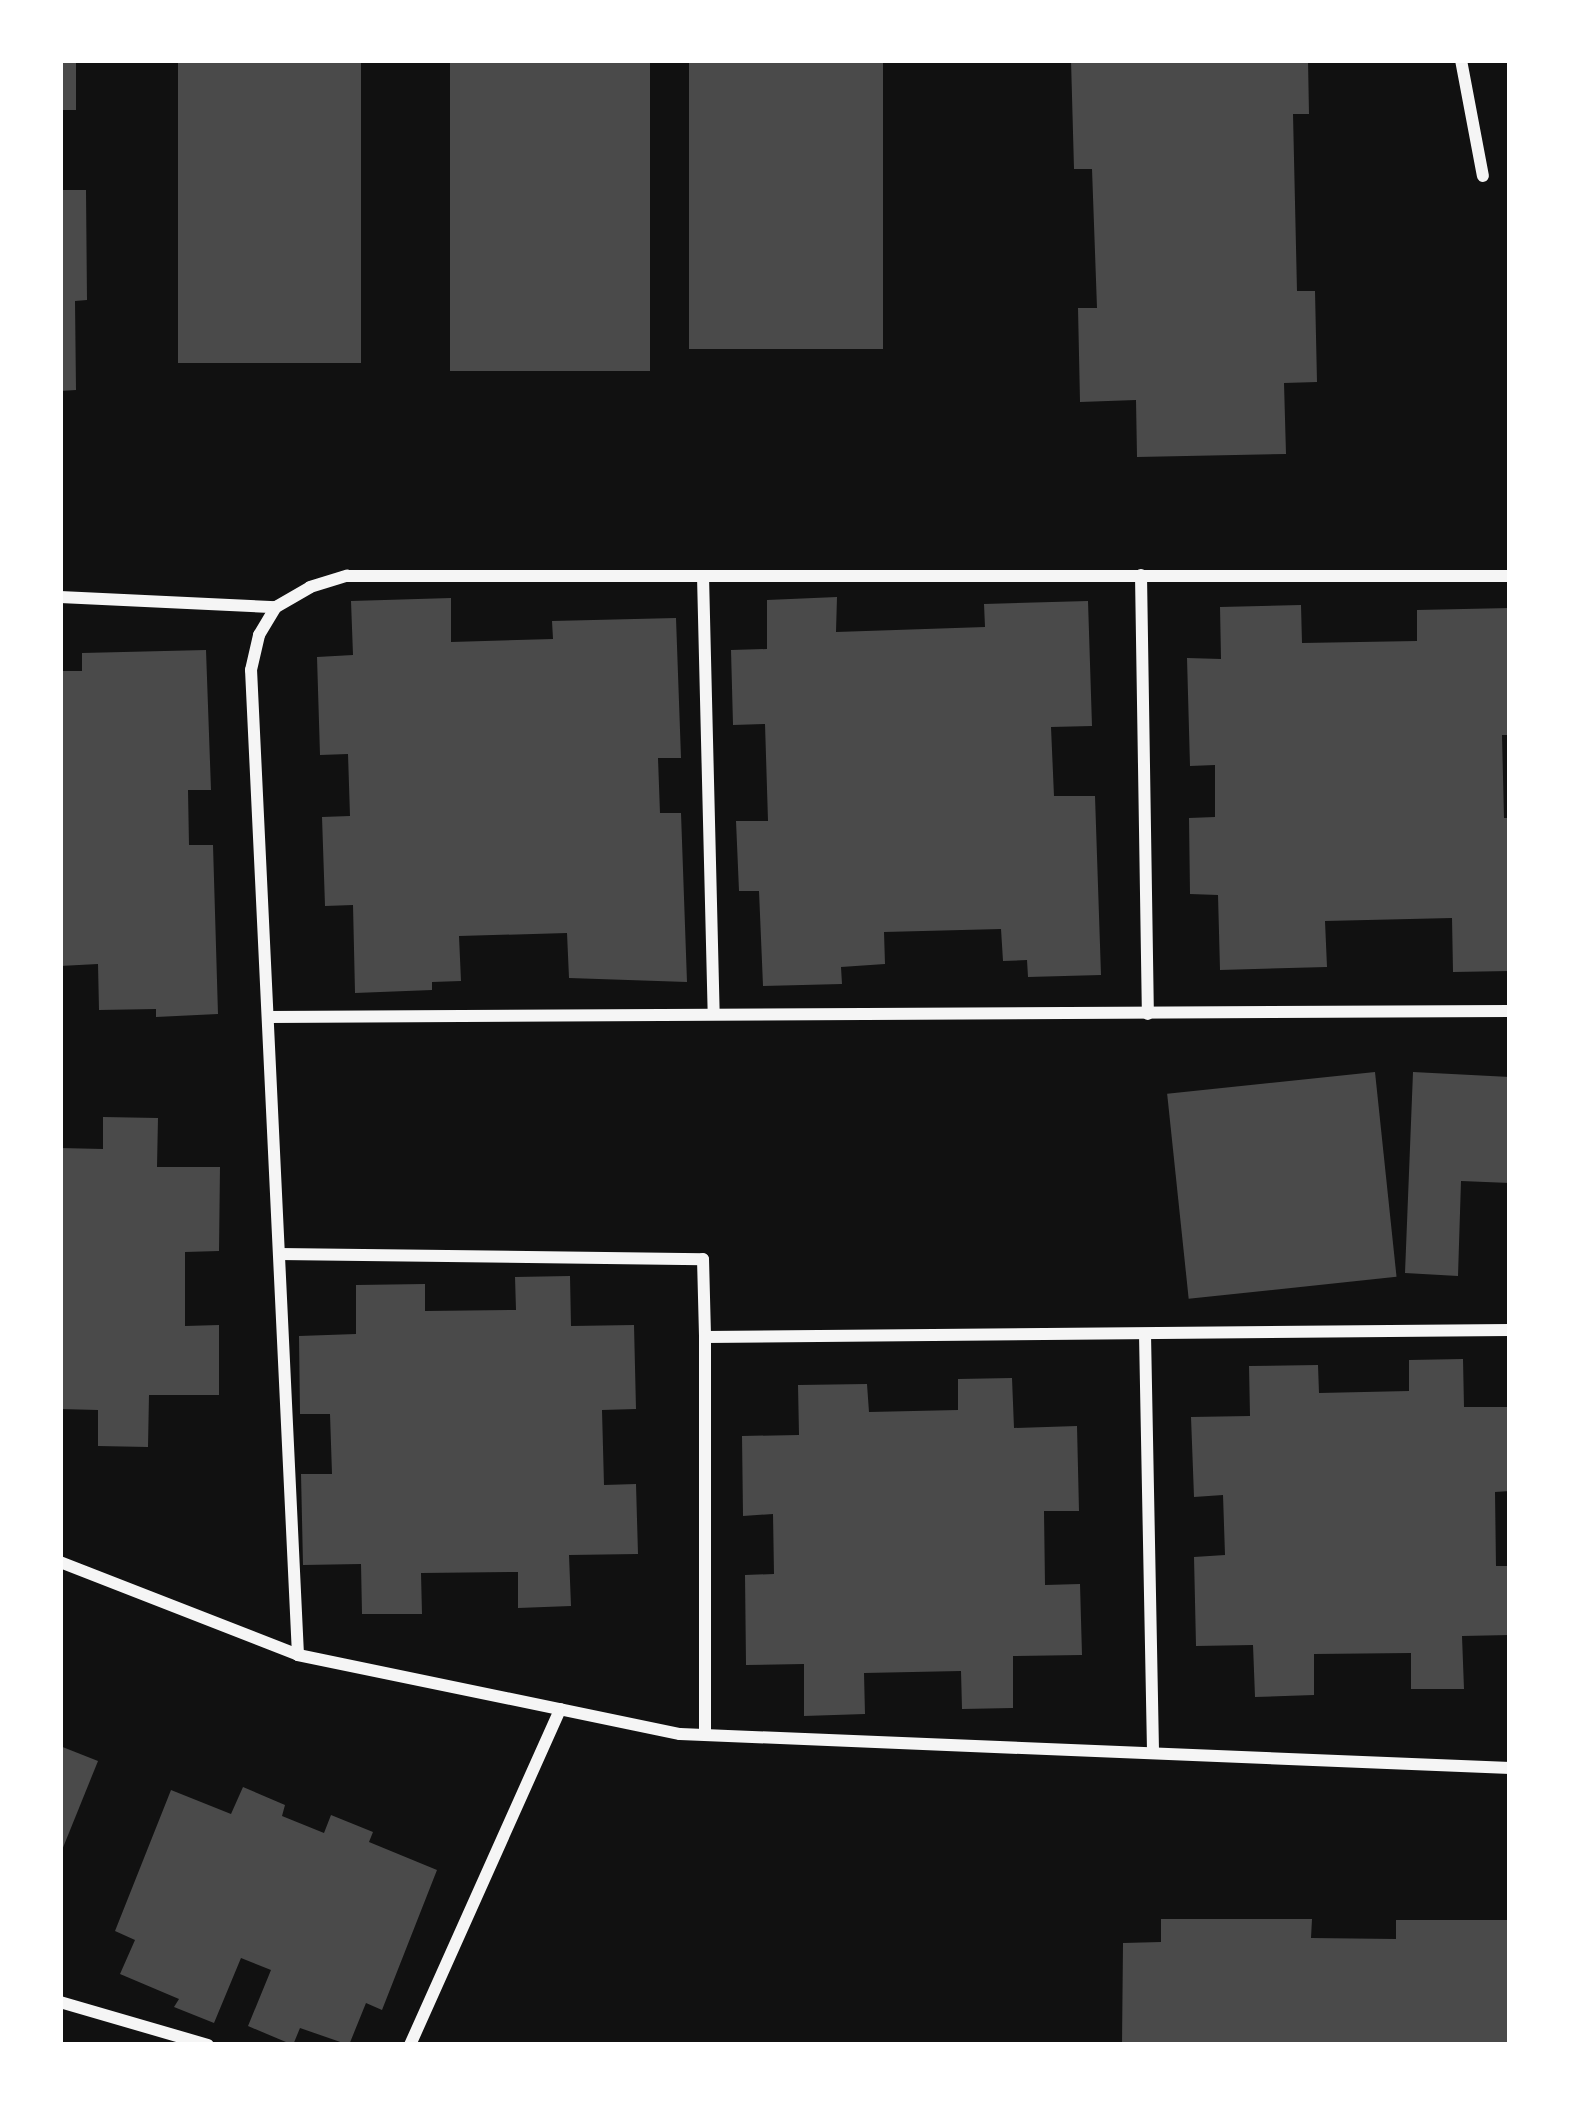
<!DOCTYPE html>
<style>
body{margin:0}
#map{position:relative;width:1570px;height:2105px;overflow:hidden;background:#111;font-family:"Archivo Narrow",sans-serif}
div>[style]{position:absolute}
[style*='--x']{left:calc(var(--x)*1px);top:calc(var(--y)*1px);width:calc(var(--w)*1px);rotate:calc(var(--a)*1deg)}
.building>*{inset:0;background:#4a4a4a;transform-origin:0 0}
.minor>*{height:12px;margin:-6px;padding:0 6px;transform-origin:6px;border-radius:6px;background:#f5f5f5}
span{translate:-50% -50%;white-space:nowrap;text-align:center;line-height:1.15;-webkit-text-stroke:12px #fff;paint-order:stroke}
.frame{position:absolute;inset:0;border:63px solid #fff;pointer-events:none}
</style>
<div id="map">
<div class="building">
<div style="left:60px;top:60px;width:16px;height:50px"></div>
<div style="left:178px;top:60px;width:183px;height:303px"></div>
<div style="left:450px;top:60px;width:200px;height:311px"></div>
<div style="left:689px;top:60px;width:194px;height:289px"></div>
<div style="clip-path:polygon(1071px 60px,1308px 60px,1309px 114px,1293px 114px,1297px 291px,1315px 291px,1317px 382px,1284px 383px,1286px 454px,1137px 457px,1136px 400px,1080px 402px,1078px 308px,1097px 308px,1092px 169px,1074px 169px)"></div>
<div style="clip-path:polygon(60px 190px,86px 190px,87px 300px,75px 301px,76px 390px,60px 391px)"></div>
<div style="clip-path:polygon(837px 597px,836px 632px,985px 627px,984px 604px,1088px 601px,1092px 726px,1051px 727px,1054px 796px,1095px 796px,1101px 975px,1028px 977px,1027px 960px,1003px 961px,1001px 929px,884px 932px,885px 964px,841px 967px,842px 984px,763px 986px,759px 891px,739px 891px,736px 821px,768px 821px,765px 724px,733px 725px,731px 650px,767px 649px,767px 600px)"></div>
<div style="clip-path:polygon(451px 598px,451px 642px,553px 639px,552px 621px,676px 618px,681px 758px,658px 758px,660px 813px,681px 813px,687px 982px,569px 978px,567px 933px,459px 936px,461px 981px,432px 982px,432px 990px,355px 993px,353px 905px,325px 906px,322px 817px,350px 816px,348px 754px,320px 755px,317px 657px,353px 655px,351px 601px)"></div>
<div style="clip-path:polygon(1301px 605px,1302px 643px,1417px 641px,1417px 610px,1510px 608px,1510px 735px,1502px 735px,1504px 818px,1510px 818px,1510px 971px,1453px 972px,1452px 918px,1325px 921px,1327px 967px,1220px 970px,1218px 895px,1190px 894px,1189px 818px,1215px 817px,1215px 765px,1190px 766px,1187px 658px,1221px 659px,1220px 607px)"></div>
<div style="clip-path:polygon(206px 650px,211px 790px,188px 790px,189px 845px,213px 845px,218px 1014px,156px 1017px,156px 1009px,99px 1010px,98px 964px,60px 966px,60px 671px,82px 671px,82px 653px)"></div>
<div style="left:1375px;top:1072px;width:206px;height:209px;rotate:84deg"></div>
<div style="clip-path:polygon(1413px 1072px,1510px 1077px,1510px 1183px,1461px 1181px,1458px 1276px,1405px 1273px)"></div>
<div style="clip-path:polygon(103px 1117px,158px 1118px,157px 1167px,220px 1167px,219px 1251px,185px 1252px,185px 1326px,219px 1325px,219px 1395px,149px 1395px,148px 1447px,98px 1446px,98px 1410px,60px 1409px,60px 1148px,103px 1149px)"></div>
<div style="clip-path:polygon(570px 1276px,571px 1326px,634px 1325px,636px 1409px,602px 1410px,604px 1485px,636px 1484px,638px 1554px,569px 1555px,571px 1606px,518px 1608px,518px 1572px,421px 1573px,422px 1614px,362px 1614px,361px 1564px,303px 1565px,301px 1474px,332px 1474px,330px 1414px,300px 1414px,299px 1336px,356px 1334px,356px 1285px,425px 1284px,425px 1311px,516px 1310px,515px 1277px)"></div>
<div style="clip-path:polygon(1463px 1359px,1464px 1407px,1510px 1407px,1510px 1491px,1495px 1492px,1496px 1566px,1510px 1566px,1510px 1635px,1462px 1636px,1464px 1689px,1411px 1689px,1411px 1653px,1314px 1654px,1314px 1695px,1255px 1697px,1253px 1645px,1196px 1646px,1194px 1557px,1225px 1555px,1223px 1495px,1194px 1497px,1191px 1417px,1250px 1416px,1249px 1366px,1318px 1365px,1319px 1393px,1409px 1391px,1409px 1360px)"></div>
<div style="clip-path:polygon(1012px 1378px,1014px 1428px,1077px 1426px,1079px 1511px,1044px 1511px,1045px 1585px,1080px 1584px,1082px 1655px,1013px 1656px,1013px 1708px,962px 1709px,961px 1671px,864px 1673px,865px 1714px,804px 1716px,804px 1664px,746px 1665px,745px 1575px,774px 1574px,773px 1514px,743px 1516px,742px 1436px,799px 1435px,798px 1385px,867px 1384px,869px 1412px,958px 1410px,958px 1379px)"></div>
<div style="clip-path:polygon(60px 1746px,98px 1761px,60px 1855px)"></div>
<div style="clip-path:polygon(243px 1787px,285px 1805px,282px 1816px,324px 1833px,331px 1815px,373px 1832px,369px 1842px,437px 1870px,382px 2010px,366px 2003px,349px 2045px,300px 2028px,293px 2045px,248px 2026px,271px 1970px,241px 1958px,214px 2023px,174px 2007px,179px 1999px,120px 1974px,135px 1940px,115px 1931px,171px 1790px,231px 1814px)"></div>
<div style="clip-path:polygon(1161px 1919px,1312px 1919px,1311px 1938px,1396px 1939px,1396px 1920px,1510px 1920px,1510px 2045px,1122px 2045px,1123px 1943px,1161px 1942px)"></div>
</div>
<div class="minor">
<div style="--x:1461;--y:60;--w:118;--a:79.3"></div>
<div style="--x:1141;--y:575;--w:439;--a:89.1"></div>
<div style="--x:703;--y:576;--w:438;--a:88.6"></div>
<div style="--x:60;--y:597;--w:216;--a:2.7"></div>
<div style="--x:268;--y:1017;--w:1242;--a:-0.28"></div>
<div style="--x:279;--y:1254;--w:424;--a:0.7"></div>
<div style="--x:703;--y:1259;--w:78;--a:88.5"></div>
<div style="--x:705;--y:1337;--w:805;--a:-0.5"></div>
<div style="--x:1145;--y:1334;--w:419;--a:88.9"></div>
<div style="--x:60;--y:1562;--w:256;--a:21.3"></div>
<div style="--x:298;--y:1655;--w:390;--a:11.7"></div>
<div style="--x:680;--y:1734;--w:831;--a:2.35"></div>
<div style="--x:298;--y:1655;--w:986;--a:-92.73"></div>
<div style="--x:251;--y:670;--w:36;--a:-77"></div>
<div style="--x:259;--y:635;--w:33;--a:-59"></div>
<div style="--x:276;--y:607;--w:39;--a:-30"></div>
<div style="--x:310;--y:587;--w:39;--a:-17"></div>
<div style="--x:347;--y:576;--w:1163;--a:0"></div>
<div style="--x:705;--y:1734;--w:397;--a:-90"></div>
<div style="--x:60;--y:2002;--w:154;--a:16.2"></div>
<div style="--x:410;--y:2045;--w:368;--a:-65.9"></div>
</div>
<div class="frame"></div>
</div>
